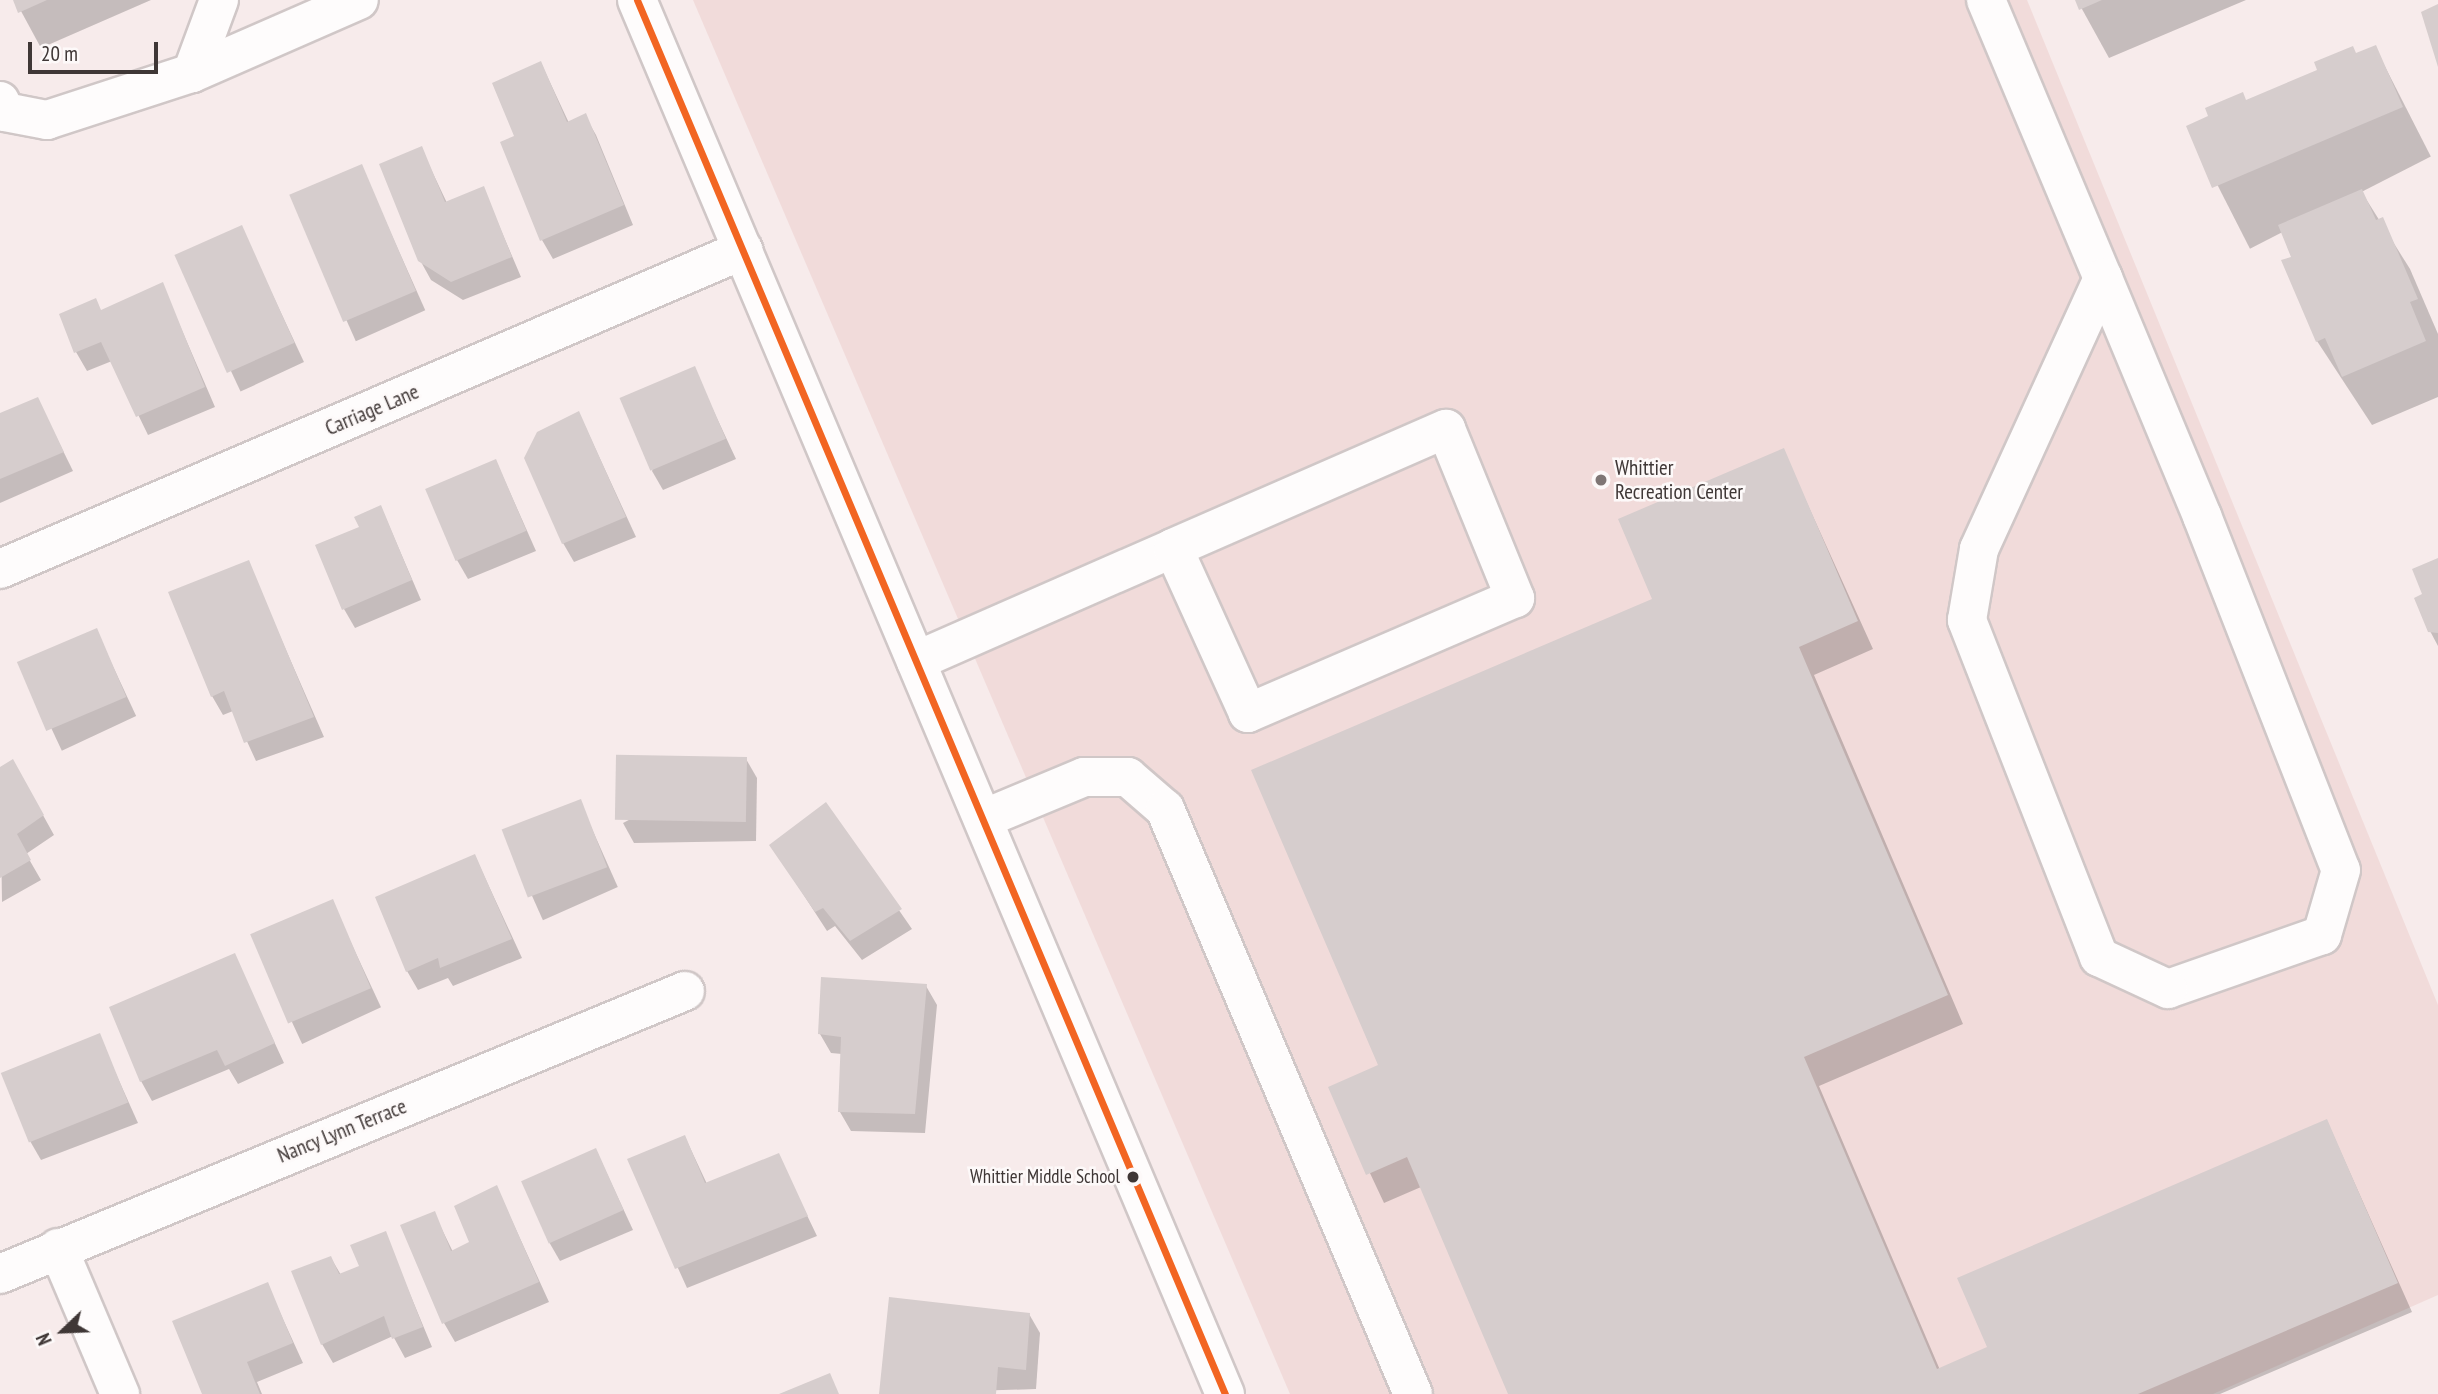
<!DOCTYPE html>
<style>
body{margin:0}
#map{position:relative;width:2438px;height:1394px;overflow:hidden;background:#f7ebeb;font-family:"PT Sans Narrow",sans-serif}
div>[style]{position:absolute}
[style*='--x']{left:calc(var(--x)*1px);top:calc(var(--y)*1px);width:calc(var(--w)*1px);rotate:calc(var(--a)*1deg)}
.built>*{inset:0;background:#f1dbda}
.shadow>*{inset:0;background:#0003;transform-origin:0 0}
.building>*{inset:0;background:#d6cdcd;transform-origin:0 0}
.roads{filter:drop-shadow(2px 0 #d0c7c7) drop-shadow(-2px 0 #d0c7c7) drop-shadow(0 2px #d0c7c7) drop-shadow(0 -2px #d0c7c7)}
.minor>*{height:38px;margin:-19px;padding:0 19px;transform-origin:19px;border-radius:19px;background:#fefcfc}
.bus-1>*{height:7px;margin:-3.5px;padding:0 3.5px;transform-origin:3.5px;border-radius:3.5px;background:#f26522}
.dots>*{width:19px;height:19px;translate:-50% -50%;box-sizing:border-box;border:4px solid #fdf9f9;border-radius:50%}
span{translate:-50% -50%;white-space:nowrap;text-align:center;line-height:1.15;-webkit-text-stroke:5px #fdf9f9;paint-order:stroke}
.bus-label{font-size:19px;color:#3f3736}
.right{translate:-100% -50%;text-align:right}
.street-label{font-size:21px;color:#3f3736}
.poi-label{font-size:21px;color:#3f3736}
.left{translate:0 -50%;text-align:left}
.north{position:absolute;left:28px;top:1296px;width:70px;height:70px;-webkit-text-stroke:5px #fdf9f9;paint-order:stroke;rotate:247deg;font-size:19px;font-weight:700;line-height:28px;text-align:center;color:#3f3736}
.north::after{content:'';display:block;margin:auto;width:24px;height:32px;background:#3f3736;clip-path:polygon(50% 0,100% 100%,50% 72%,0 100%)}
.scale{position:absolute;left:28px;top:42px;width:130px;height:32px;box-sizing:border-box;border:4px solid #3f3736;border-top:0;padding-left:9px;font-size:21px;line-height:24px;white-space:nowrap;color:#3f3736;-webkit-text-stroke:5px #fdf9f9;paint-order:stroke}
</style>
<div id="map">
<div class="built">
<div style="clip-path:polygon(693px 0,2027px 0,2438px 1005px,2438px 1295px,2213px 1394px,1290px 1394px)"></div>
</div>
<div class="shadow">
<div style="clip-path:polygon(15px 0,151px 0,41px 48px)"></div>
<div style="clip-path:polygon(2077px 0,2246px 0,2109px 58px)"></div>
<div style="left:2375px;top:47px;width:123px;height:203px;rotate:63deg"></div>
<div style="clip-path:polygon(541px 63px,569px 123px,585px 116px,596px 135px,633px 225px,553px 259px,542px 240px,517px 137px)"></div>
<div style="clip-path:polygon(421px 148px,447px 203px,483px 188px,521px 277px,463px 300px,431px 280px,420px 260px)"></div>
<div style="left:361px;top:166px;width:158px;height:76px;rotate:66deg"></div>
<div style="clip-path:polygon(2361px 191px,2410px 269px,2438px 334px,2438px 397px,2372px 425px,2317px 341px,2293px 257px)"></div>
<div style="left:241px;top:227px;width:149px;height:70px;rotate:65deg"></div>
<div style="clip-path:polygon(162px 284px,215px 407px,148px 435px,112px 361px,87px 371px,76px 352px,102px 312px)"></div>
<div style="clip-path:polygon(694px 369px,736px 459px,663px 490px,652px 471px)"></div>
<div style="clip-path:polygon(38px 400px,73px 471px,0 503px,0 415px)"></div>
<div style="clip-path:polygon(579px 413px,636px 537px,574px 562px,563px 543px)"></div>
<div style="clip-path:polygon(1783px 450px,1873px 649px,1814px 675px,1963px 1024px,1819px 1086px,1940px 1370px,1989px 1348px,2327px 1121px,2412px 1312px,2220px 1394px,1510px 1394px,1421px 1187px,1384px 1203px,1330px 1088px,1380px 1066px,1654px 600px)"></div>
<div style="clip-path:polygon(496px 461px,536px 551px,468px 579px,457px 560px)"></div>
<div style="clip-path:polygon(381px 507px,421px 600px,355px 628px,344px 609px)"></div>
<div style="clip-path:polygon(2438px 560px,2438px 646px,2430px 631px)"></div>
<div style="clip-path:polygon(248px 563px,324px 737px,256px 761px,233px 711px,223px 715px,212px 696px)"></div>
<div style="left:96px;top:630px;width:95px;height:82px;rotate:65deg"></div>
<div style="clip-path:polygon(746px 759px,757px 778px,756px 841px,634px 843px,623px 823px)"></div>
<div style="clip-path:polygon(13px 761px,54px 835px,26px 854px,41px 880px,2px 902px,0 769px)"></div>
<div style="left:580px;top:802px;width:93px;height:82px;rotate:66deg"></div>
<div style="clip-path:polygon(826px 805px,912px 929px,862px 960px,835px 926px,827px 931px,772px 846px)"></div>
<div style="clip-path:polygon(475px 856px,522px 958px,453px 986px,448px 978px,418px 990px,407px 971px)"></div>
<div style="left:332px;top:902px;width:116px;height:87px;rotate:65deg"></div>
<div style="clip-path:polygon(234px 955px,284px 1063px,238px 1084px,229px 1069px,152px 1101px,141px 1081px)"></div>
<div style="clip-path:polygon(926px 986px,937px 1005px,925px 1133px,851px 1131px,840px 1112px,842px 1054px,831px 1053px,820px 1034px)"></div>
<div style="clip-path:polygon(99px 1036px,138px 1123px,41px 1160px,30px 1141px)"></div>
<div style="clip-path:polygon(685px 1137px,707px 1184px,778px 1155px,817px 1236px,687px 1288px,629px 1160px)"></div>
<div style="clip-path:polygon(596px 1150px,633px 1230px,560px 1261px,549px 1242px)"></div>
<div style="clip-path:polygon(497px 1188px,549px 1302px,455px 1342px,444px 1323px,434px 1213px,453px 1252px,471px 1243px)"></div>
<div style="clip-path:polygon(385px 1234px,432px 1347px,405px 1358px,393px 1336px,333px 1363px,322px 1344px,331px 1258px,341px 1275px,361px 1267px)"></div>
<div style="clip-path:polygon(267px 1284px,303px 1363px,257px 1382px,262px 1394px,204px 1394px)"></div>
<div style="clip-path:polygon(1029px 1314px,1040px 1333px,1036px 1389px,880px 1394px)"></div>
</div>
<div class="building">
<div style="clip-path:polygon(13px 0,47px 0,18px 13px)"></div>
<div style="clip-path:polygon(2075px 0,2102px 0,2079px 10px)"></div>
<div style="clip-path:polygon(2438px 4px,2438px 67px,2421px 12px)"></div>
<div style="clip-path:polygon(2376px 45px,2403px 107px,2212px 188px,2186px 126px,2208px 116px,2205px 108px,2243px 92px,2246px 100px,2317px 70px,2314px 62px,2353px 46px,2356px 53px)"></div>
<div style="clip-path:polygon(541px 61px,567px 122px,586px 113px,624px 205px,540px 241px,500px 142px,514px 136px,492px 83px)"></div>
<div style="clip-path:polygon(422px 146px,445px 202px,484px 186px,512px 257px,451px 282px,418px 261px,379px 164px)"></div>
<div style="left:362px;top:164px;width:138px;height:79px;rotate:67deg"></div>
<div style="clip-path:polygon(2362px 189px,2376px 220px,2383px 217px,2418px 299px,2410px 302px,2426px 341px,2342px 377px,2325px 338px,2316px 342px,2281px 260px,2291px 257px,2278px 225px)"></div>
<div style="left:242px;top:225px;width:129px;height:74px;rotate:66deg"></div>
<div style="clip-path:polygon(163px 282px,205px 387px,136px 417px,101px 342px,74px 353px,59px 314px,96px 298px,101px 310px)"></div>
<div style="left:695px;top:366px;width:79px;height:82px;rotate:67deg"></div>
<div style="clip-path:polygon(38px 397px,64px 452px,0 479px,0 413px)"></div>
<div style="clip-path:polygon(579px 411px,626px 517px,562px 544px,524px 458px,537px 432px)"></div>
<div style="clip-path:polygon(1784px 448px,1858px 621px,1799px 647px,1948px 995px,1804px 1057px,1937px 1369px,1987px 1347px,1957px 1278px,2327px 1119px,2398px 1283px,2138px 1394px,1508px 1394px,1407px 1157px,1366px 1175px,1328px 1087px,1378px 1065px,1251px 770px,1652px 599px,1618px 519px)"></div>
<div style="left:496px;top:459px;width:78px;height:77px;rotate:67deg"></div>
<div style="clip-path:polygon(381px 505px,412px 580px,342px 610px,315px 545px,359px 527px,354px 517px)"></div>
<div style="clip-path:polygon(2438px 558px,2438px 633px,2428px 632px,2414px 598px,2422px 594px,2412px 569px)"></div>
<div style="clip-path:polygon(249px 560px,314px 717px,244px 743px,224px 691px,211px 697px,168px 592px)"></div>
<div style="left:97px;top:628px;width:75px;height:87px;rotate:67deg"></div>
<div style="left:747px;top:757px;width:65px;height:131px;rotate:91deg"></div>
<div style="clip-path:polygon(13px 759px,44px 815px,17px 834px,31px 860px,0 878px,0 767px)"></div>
<div style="left:581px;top:799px;width:73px;height:85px;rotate:69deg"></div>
<div style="clip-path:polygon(826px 802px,902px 909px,850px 941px,823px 908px,815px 912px,769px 845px)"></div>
<div style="clip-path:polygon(475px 854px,512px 939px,440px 968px,438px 958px,406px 972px,375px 897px)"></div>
<div style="left:333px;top:899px;width:97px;height:90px;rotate:67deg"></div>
<div style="clip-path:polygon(235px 953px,275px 1043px,225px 1066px,217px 1050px,140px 1082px,109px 1007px)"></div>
<div style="clip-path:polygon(821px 977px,927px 984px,915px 1114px,838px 1112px,841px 1037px,818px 1034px)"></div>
<div style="left:100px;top:1033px;width:75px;height:107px;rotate:68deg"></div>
<div style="clip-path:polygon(685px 1135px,705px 1183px,779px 1153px,808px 1216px,675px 1269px,627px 1159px)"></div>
<div style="left:596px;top:1148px;width:68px;height:82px;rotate:66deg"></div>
<div style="clip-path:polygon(497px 1185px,539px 1282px,442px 1324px,400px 1225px,435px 1211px,451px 1251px,469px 1242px,454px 1206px)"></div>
<div style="clip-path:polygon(386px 1231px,423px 1327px,392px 1339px,384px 1316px,321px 1345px,291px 1271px,331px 1256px,339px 1274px,359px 1266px,350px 1245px)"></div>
<div style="clip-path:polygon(268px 1282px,293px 1343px,247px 1362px,260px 1394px,202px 1394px,172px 1321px)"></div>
<div style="clip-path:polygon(889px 1297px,1030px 1313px,1026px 1370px,998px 1367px,996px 1394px,879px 1394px)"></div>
<div style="clip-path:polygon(830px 1373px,839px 1394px,779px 1394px)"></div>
</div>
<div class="roads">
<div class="minor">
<div style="--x:219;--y:0;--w:78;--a:110.3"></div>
<div style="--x:192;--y:73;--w:182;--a:-23.6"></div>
<div style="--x:637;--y:0;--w:1513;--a:67.13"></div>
<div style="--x:1986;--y:0;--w:302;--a:67.2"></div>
<div style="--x:2103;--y:278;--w:258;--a:67.4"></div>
<div style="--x:2202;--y:516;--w:380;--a:68.6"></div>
<div style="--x:2341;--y:870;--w:68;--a:106.3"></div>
<div style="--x:2322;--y:935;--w:163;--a:160.7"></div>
<div style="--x:2168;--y:989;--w:76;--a:-155.1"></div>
<div style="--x:2099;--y:957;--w:362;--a:-111.4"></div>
<div style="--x:1967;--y:620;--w:72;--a:-80.4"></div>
<div style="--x:1979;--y:549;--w:298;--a:-65.4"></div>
<div style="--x:0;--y:101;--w:12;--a:66"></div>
<div style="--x:5;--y:112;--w:43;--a:10.8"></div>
<div style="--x:47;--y:120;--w:152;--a:-18"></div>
<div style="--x:0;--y:569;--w:809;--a:-23.24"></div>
<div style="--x:916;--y:661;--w:281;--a:-23.7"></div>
<div style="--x:1173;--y:548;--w:298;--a:-23.6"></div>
<div style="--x:1446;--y:429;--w:183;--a:67.8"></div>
<div style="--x:1515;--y:598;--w:291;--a:156.7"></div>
<div style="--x:1248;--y:713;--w:181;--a:-114.4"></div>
<div style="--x:983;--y:819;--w:109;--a:-22.6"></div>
<div style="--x:1084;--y:777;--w:44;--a:0"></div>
<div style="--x:1128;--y:777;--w:49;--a:40.9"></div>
<div style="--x:1165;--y:809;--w:635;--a:67.03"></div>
<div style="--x:58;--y:1248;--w:159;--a:67"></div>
<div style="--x:0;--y:1274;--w:741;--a:-22.45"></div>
</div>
</div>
<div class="bus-1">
<div style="--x:637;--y:0;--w:1513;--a:67.13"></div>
</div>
<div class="dots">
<div style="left:1601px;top:480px;background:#7f7675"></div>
<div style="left:1133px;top:1177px;background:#3f3736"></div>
</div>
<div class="bus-label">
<span class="right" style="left:1120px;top:1177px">Whittier Middle School</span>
</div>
<div class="street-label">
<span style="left:372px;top:410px;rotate:-23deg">Carriage Lane</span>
<span style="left:342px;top:1131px;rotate:-22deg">Nancy Lynn Terrace</span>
</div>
<div class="poi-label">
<span class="left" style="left:1615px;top:480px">Whittier<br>Recreation Center</span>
</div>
<div class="north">N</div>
<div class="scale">20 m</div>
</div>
